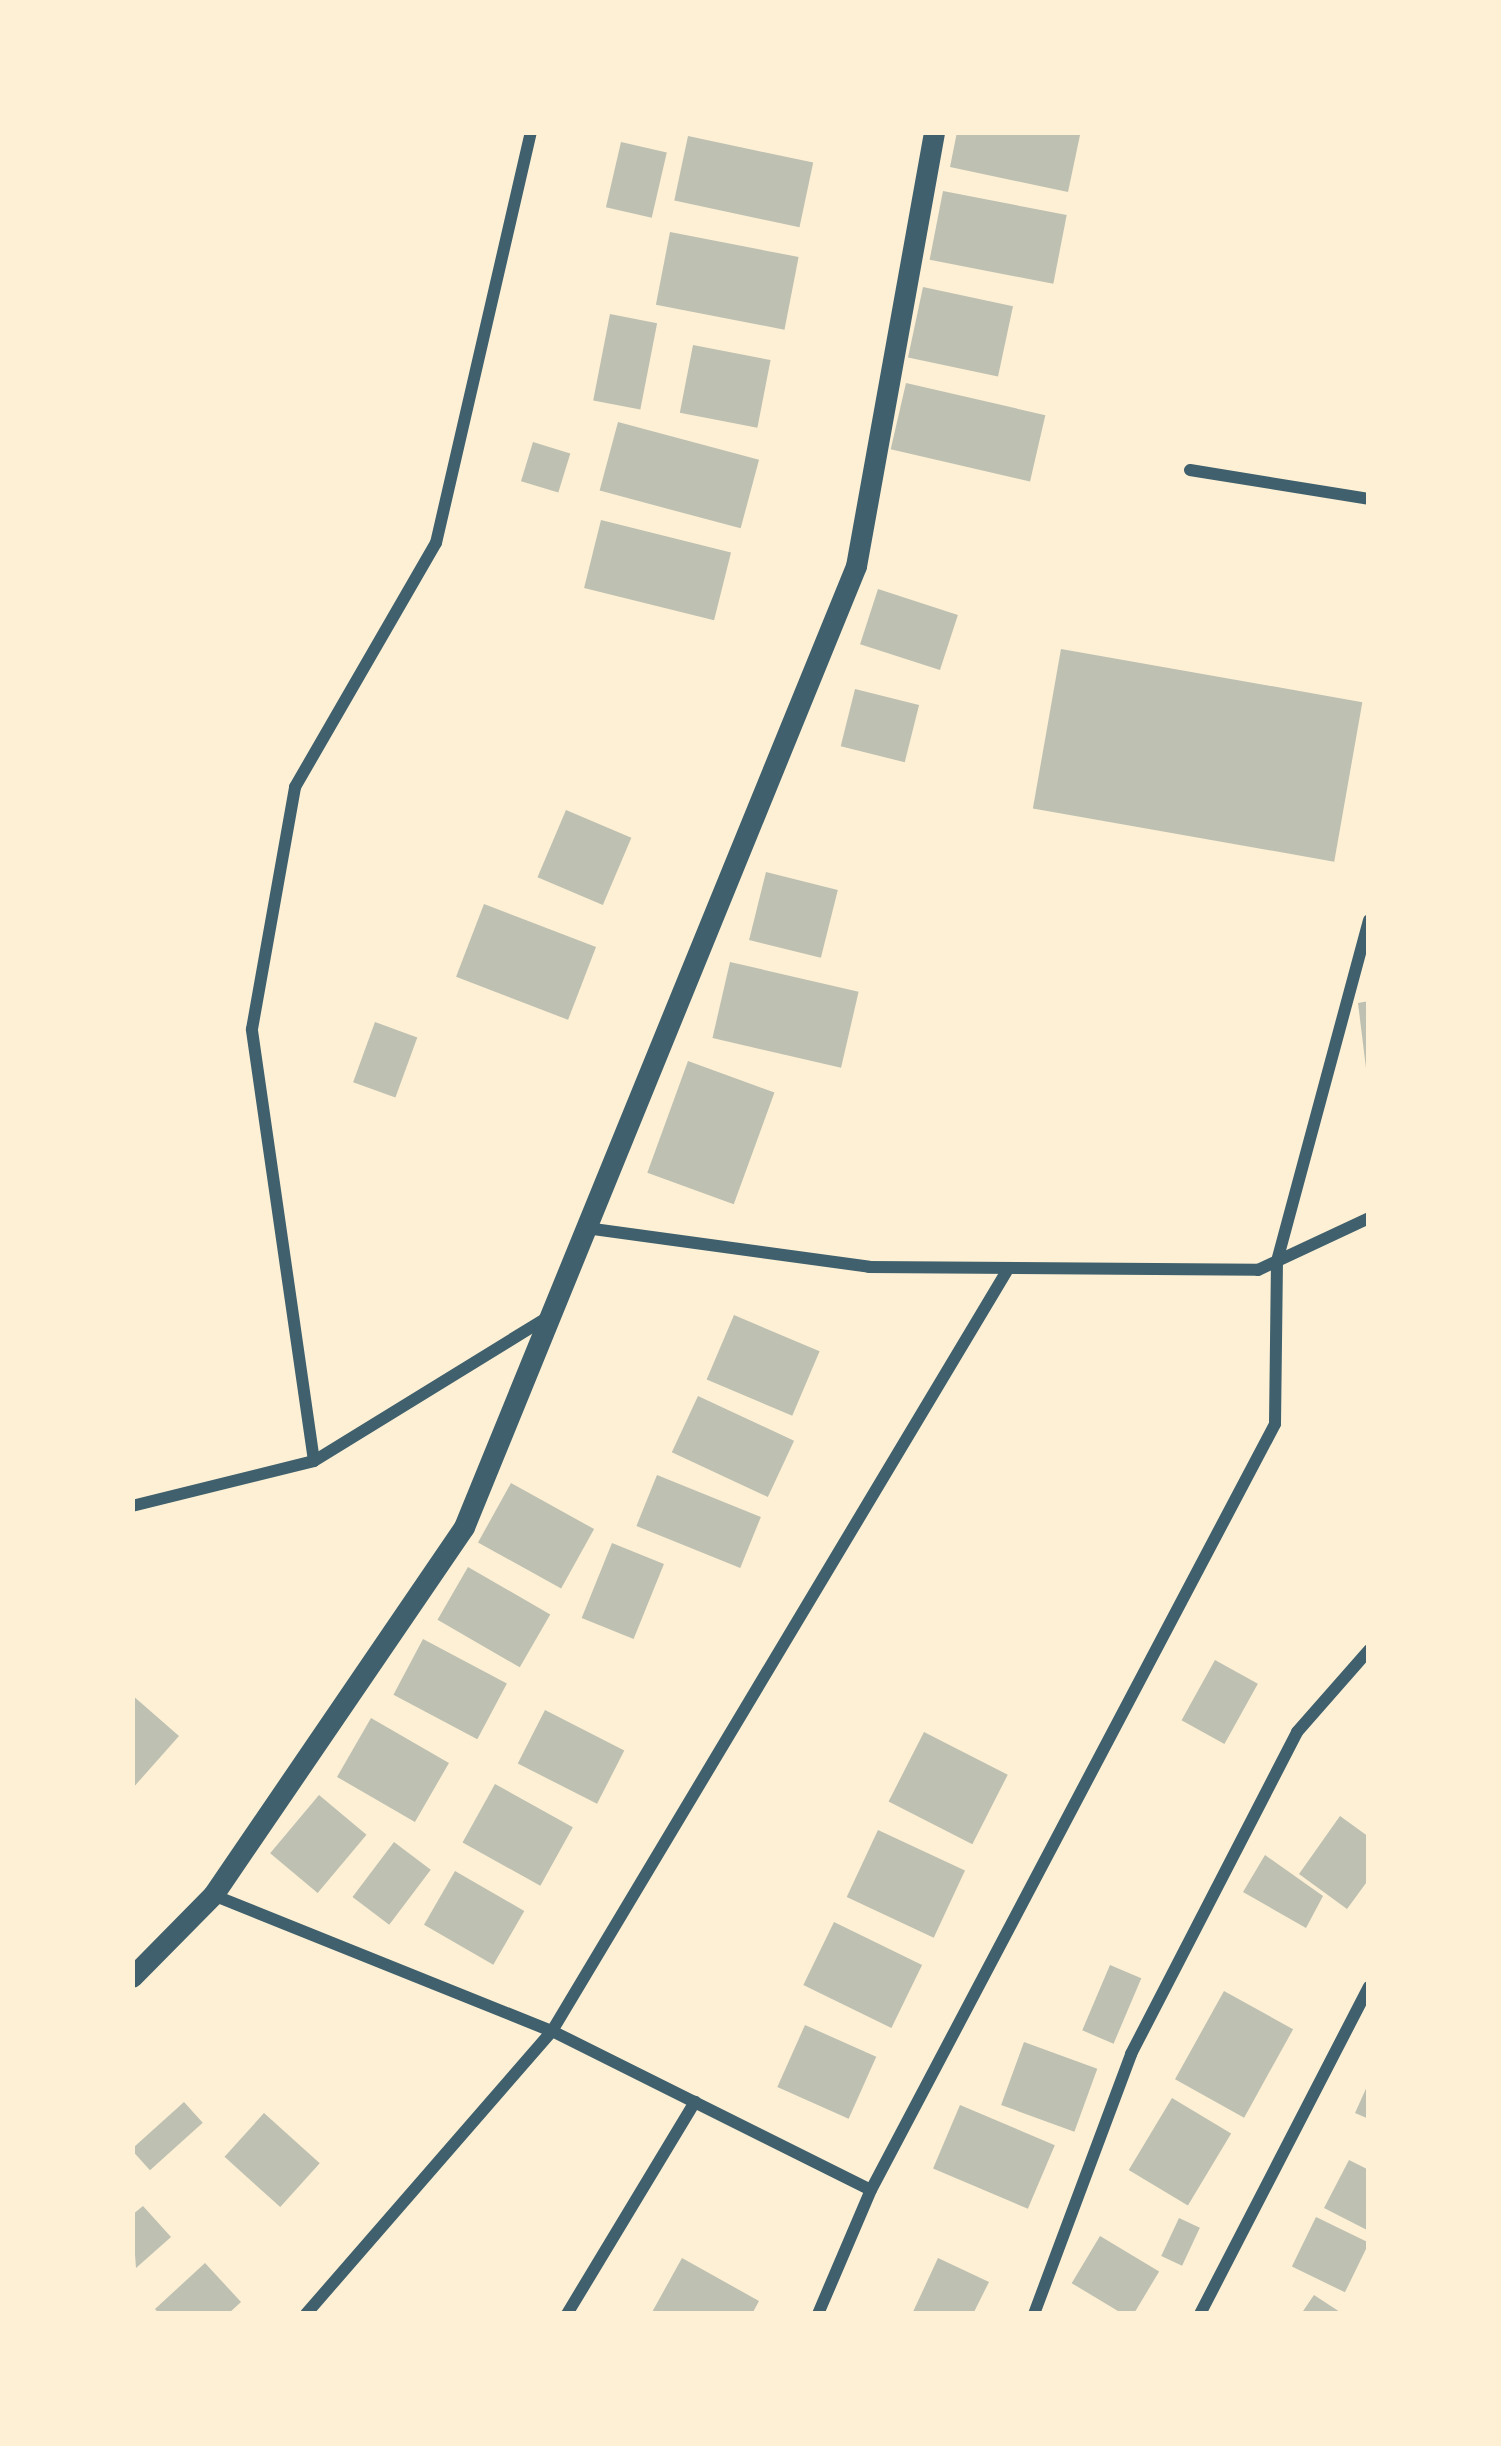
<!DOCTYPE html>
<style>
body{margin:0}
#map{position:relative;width:1501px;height:2446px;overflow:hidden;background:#fdf0d5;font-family:Commissioner,sans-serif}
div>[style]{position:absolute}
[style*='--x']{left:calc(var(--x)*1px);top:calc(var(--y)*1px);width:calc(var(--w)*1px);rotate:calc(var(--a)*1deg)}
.building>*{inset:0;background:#bec0b2;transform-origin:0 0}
.minor>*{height:12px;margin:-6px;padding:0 6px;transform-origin:6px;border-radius:6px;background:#3f606c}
.tertiary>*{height:21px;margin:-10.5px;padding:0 10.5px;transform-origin:10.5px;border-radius:10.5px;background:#3f606c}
span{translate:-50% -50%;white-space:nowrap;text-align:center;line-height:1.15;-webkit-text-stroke:12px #fdf0d5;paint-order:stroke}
.frame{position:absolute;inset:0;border:135px solid #fdf0d5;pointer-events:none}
</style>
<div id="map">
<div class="building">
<div style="clip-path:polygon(957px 132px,1080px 135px,1068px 192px,950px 167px)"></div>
<div style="left:688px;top:136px;width:128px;height:66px;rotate:12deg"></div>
<div style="left:621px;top:142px;width:47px;height:67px;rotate:13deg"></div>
<div style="left:943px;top:191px;width:126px;height:70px;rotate:11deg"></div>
<div style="left:670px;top:232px;width:131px;height:74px;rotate:11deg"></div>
<div style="left:923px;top:287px;width:92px;height:72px;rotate:12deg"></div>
<div style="left:610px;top:314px;width:48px;height:88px;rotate:11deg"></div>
<div style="left:693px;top:345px;width:79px;height:69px;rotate:11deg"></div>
<div style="left:906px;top:383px;width:143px;height:68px;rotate:13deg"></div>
<div style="left:618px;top:422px;width:146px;height:71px;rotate:15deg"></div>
<div style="left:533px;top:442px;width:39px;height:41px;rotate:17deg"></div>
<div style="left:601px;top:520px;width:134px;height:70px;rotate:14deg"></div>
<div style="left:878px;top:589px;width:84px;height:58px;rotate:18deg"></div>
<div style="left:1061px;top:649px;width:306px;height:162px;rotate:10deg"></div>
<div style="left:855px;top:689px;width:66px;height:59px;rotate:14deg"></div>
<div style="left:566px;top:810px;width:71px;height:73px;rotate:23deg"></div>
<div style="left:766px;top:872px;width:74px;height:70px;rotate:14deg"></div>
<div style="left:484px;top:904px;width:120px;height:78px;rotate:21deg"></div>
<div style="left:730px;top:962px;width:132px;height:78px;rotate:13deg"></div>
<div style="clip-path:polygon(1369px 1001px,1369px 1068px,1366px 1068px,1358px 1003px)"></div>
<div style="left:375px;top:1022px;width:45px;height:64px;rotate:20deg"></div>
<div style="left:688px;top:1061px;width:92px;height:119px;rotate:20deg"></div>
<div style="left:734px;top:1315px;width:93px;height:70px;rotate:23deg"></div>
<div style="left:698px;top:1396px;width:106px;height:62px;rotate:25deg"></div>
<div style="left:657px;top:1475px;width:112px;height:55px;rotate:22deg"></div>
<div style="left:511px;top:1483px;width:95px;height:68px;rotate:29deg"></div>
<div style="left:612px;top:1543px;width:56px;height:81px;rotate:22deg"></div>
<div style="left:468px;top:1567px;width:95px;height:61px;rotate:30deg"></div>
<div style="left:423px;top:1639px;width:95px;height:63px;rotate:28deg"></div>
<div style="left:1215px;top:1660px;width:49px;height:69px;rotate:29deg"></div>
<div style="clip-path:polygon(132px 1695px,179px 1736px,132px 1789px)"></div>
<div style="left:545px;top:1710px;width:89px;height:60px;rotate:27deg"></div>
<div style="left:371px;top:1718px;width:90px;height:68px;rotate:30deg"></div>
<div style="left:924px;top:1732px;width:94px;height:78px;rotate:27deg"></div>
<div style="left:495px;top:1784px;width:89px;height:67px;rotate:29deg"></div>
<div style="left:319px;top:1795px;width:62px;height:76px;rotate:40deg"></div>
<div style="clip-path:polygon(1340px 1816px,1369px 1837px,1369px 1879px,1347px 1909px,1299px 1874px)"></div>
<div style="left:878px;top:1830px;width:96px;height:74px;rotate:25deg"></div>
<div style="left:394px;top:1842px;width:46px;height:69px;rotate:37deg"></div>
<div style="clip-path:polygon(1265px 1855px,1323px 1896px,1306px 1928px,1243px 1892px)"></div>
<div style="left:455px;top:1871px;width:80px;height:62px;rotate:30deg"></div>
<div style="left:834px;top:1922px;width:98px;height:70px;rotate:26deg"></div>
<div style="left:1110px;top:1965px;width:34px;height:71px;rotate:23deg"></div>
<div style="left:1224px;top:1991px;width:79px;height:101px;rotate:29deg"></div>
<div style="left:805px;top:2025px;width:78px;height:68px;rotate:24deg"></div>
<div style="left:1024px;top:2042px;width:78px;height:67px;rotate:20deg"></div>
<div style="clip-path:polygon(1369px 2082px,1369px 2119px,1355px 2113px)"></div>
<div style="left:1172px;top:2098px;width:69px;height:84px;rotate:31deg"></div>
<div style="left:184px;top:2102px;width:28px;height:71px;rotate:48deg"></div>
<div style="left:960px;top:2105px;width:103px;height:69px;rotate:23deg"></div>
<div style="left:264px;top:2113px;width:75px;height:59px;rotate:42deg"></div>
<div style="clip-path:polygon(1349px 2160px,1369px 2170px,1367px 2230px,1324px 2208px)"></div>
<div style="clip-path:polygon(143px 2206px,171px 2237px,136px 2268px,132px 2215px)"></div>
<div style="left:1316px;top:2217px;width:59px;height:55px;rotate:26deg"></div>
<div style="left:1179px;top:2218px;width:23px;height:42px;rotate:25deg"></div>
<div style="left:1100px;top:2236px;width:69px;height:55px;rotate:31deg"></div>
<div style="clip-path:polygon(682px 2258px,759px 2301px,752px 2314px,651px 2314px)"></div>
<div style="clip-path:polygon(938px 2258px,989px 2282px,973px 2314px,912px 2314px)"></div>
<div style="clip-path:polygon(205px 2263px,241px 2302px,228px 2314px,159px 2314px,155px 2309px)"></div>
<div style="clip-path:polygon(1314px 2295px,1343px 2314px,1301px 2314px)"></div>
</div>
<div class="minor">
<div style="--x:1190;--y:470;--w:181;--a:9.2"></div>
<div style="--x:586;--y:1228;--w:286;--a:7.8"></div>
<div style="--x:869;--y:1267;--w:389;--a:0.4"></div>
<div style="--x:1258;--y:1270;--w:123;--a:-25.1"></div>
<div style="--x:314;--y:1461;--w:436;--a:-98.2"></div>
<div style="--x:252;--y:1029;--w:246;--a:-79.9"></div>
<div style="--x:295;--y:787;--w:282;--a:-60"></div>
<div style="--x:436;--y:543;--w:422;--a:-77"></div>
<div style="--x:132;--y:1506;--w:187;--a:-13.9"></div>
<div style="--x:314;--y:1461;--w:271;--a:-31.6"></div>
<div style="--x:213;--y:1895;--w:365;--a:21.9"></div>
<div style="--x:552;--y:2031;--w:356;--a:26.5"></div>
<div style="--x:306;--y:2314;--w:375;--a:-49"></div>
<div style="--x:552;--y:2031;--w:888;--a:-59.1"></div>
<div style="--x:567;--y:2314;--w:248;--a:-58.9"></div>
<div style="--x:818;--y:2314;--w:135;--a:-66.9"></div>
<div style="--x:871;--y:2190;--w:866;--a:-62.19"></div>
<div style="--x:1275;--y:1424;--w:163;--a:-89.3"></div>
<div style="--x:1277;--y:1261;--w:353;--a:-74.9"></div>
<div style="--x:1034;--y:2314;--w:278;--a:-69.5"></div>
<div style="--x:1131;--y:2054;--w:362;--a:-62.7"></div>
<div style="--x:1297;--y:1732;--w:109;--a:-48.7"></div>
<div style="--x:1200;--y:2314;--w:368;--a:-62.7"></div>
</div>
<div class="tertiary">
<div style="--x:132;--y:1977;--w:115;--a:-45.4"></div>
<div style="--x:213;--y:1895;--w:445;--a:-55.7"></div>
<div style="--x:464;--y:1527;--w:1038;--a:-67.81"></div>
<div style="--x:856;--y:566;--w:441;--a:-79.8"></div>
</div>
<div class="frame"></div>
</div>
